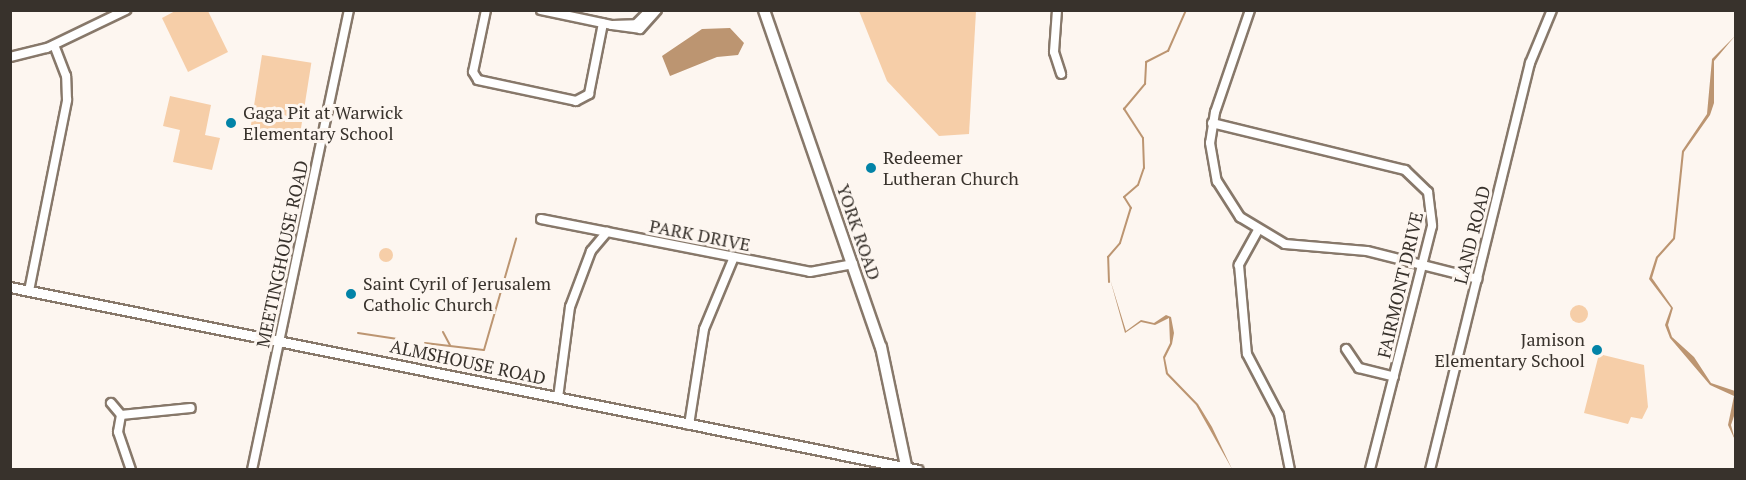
<!DOCTYPE html>
<style>
body{margin:0}
#map{position:relative;width:1746px;height:480px;overflow:hidden;background:#fdf6f0;font-family:"PT Serif",serif}
div>[style]{position:absolute}
[style*='--x']{left:calc(var(--x)*1px);top:calc(var(--y)*1px);width:calc(var(--w)*1px);rotate:calc(var(--a)*1deg)}
.green>*{inset:0;background:#f6cea8;transform-origin:0 0}
.round{border-radius:50%}
.water>*{inset:0;background:#bc9571}
.stream>*{height:2px;margin:-1px;padding:0 1px;transform-origin:1px;border-radius:1px;background:#bc9571}
.roads{filter:drop-shadow(2px 0 #87786a) drop-shadow(-2px 0 #87786a) drop-shadow(0 2px #87786a) drop-shadow(0 -2px #87786a)}
.minor>*{height:8px;margin:-4px;padding:0 4px;transform-origin:4px;border-radius:4px;background:#fff}
.major>*{height:9px;margin:-4.5px;padding:0 4.5px;transform-origin:4.5px;border-radius:4.5px;background:#fff}
.highway>*{height:10px;margin:-5px;padding:0 5px;transform-origin:5px;border-radius:5px;background:#fff}
.dots>*{width:16px;height:16px;translate:-50% -50%;box-sizing:border-box;border:3px solid #fdf6f0;border-radius:50%}
span{translate:-50% -50%;white-space:nowrap;text-align:center;line-height:1.15;-webkit-text-stroke:6px #fdf6f0;paint-order:stroke}
.poi-label{font-size:18px;color:#38322c}
.left{translate:0 -50%;text-align:left}
.right{translate:-100% -50%;text-align:right}
.street-label{font-size:18px;color:#38322c}
.frame{position:absolute;inset:0;border:12px solid #38322c;pointer-events:none}
</style>
<div id="map">
<div class="green">
<div style="clip-path:polygon(177px 10px,208px 11px,228px 52px,188px 72px,162px 18px)"></div>
<div style="clip-path:polygon(859px 11px,976px 11px,969px 134px,939px 136px,887px 81px)"></div>
<div style="left:262px;top:55px;width:50px;height:81px;rotate:9deg"></div>
<div style="clip-path:polygon(170px 96px,211px 105px,205px 135px,220px 138px,212px 170px,173px 162px,180px 130px,163px 126px)"></div>
<div class="round" style="left:379px;top:248px;width:14px;height:14px"></div>
<div class="round" style="left:1570px;top:305px;width:18px;height:18px"></div>
<div style="clip-path:polygon(1599px 354px,1644px 365px,1648px 407px,1642px 419px,1631px 417px,1628px 424px,1584px 413px)"></div>
</div>
<div class="water">
<div style="clip-path:polygon(730px 28px,744px 43px,738px 55px,717px 57px,670px 76px,662px 56px,702px 29px)"></div>
<div style="clip-path:polygon(1735px 36px,1714px 61px,1714px 103px,1710px 115px,1684px 152px,1675px 239px,1658px 258px,1652px 278px,1673px 308px,1668px 325px,1672px 337px,1694px 357px,1711px 383px,1735px 391px,1735px 413px,1731px 425px,1735px 440px,1728px 425px,1734px 396px,1710px 385px,1670px 338px,1665px 325px,1671px 308px,1649px 279px,1656px 257px,1673px 238px,1682px 151px,1707px 114px,1712px 59px)"></div>
<div style="clip-path:polygon(1110px 279px,1126px 331px,1141px 320px,1154px 323px,1166px 315px,1171px 317px,1174px 333px,1172px 344px,1165px 358px,1168px 373px,1198px 404px,1212px 427px,1232px 469px,1196px 405px,1166px 374px,1163px 357px,1170px 343px,1169px 318px,1155px 325px,1141px 322px,1125px 333px)"></div>
</div>
<div class="stream">
<div style="--x:1109;--y:282;--w:25;--a:-92"></div>
<div style="--x:1108;--y:257;--w:18;--a:-49"></div>
<div style="--x:1120;--y:243;--w:37;--a:-73"></div>
<div style="--x:1131;--y:208;--w:13;--a:-122"></div>
<div style="--x:1124;--y:197;--w:18;--a:-41"></div>
<div style="--x:1138;--y:185;--w:18;--a:-71"></div>
<div style="--x:1144;--y:168;--w:30;--a:-92"></div>
<div style="--x:1143;--y:138;--w:35;--a:-123"></div>
<div style="--x:1124;--y:109;--w:33;--a:-50"></div>
<div style="--x:1145;--y:84;--w:22;--a:-87"></div>
<div style="--x:1146;--y:62;--w:25;--a:-27"></div>
<div style="--x:1168;--y:51;--w:45;--a:-66.3"></div>
<div style="--x:443;--y:332;--w:15;--a:62"></div>
<div style="--x:358;--y:333;--w:40;--a:8.5"></div>
<div style="--x:425;--y:343;--w:59;--a:6.8"></div>
<div style="--x:484;--y:350;--w:116;--a:-73.9"></div>
</div>
<div class="roads">
<div class="minor">
<div style="--x:486;--y:10;--w:63;--a:101.8"></div>
<div style="--x:473;--y:72;--w:9;--a:58"></div>
<div style="--x:478;--y:80;--w:100;--a:12.1"></div>
<div style="--x:576;--y:101;--w:15;--a:-28"></div>
<div style="--x:589;--y:94;--w:72;--a:-78.8"></div>
<div style="--x:541;--y:10;--w:73;--a:11.9"></div>
<div style="--x:612;--y:25;--w:24;--a:-2"></div>
<div style="--x:636;--y:24;--w:20;--a:-45"></div>
<div style="--x:1057;--y:10;--w:42;--a:94.1"></div>
<div style="--x:1054;--y:52;--w:23;--a:72"></div>
<div style="--x:1250;--y:10;--w:108;--a:108.9"></div>
<div style="--x:1215;--y:112;--w:31;--a:99"></div>
<div style="--x:1210;--y:143;--w:39;--a:80"></div>
<div style="--x:1217;--y:181;--w:43;--a:57.4"></div>
<div style="--x:1240;--y:217;--w:52;--a:31"></div>
<div style="--x:1285;--y:244;--w:82;--a:4.9"></div>
<div style="--x:1367;--y:251;--w:114;--a:14.2"></div>
<div style="--x:612;--y:25;--w:28;--a:8"></div>
<div style="--x:640;--y:29;--w:25;--a:-48"></div>
<div style="--x:10;--y:57;--w:38;--a:-14"></div>
<div style="--x:47;--y:48;--w:88;--a:-25.7"></div>
<div style="--x:1212;--y:123;--w:199;--a:13.7"></div>
<div style="--x:1405;--y:170;--w:32;--a:44"></div>
<div style="--x:1428;--y:192;--w:34;--a:83"></div>
<div style="--x:1432;--y:226;--w:252;--a:104.3"></div>
<div style="--x:541;--y:219;--w:274;--a:11.1"></div>
<div style="--x:810;--y:272;--w:44;--a:-10.5"></div>
<div style="--x:1257;--y:232;--w:38;--a:119"></div>
<div style="--x:1239;--y:265;--w:89;--a:84.9"></div>
<div style="--x:1247;--y:354;--w:69;--a:62.3"></div>
<div style="--x:1279;--y:415;--w:56;--a:78.7"></div>
<div style="--x:29;--y:291;--w:195;--a:-78.7"></div>
<div style="--x:67;--y:100;--w:24;--a:-92"></div>
<div style="--x:66;--y:76;--w:33;--a:-111"></div>
<div style="--x:1346;--y:349;--w:23;--a:56"></div>
<div style="--x:1359;--y:368;--w:36;--a:14"></div>
<div style="--x:558;--y:398;--w:92;--a:-82.5"></div>
<div style="--x:570;--y:307;--w:60;--a:-69.4"></div>
<div style="--x:591;--y:251;--w:25;--a:-50"></div>
<div style="--x:111;--y:403;--w:16;--a:50"></div>
<div style="--x:121;--y:415;--w:70;--a:-5.7"></div>
<div style="--x:121;--y:415;--w:17;--a:100"></div>
<div style="--x:118;--y:432;--w:40;--a:71.1"></div>
<div style="--x:689;--y:425;--w:97;--a:-81.1"></div>
<div style="--x:704;--y:329;--w:78;--a:-67.4"></div>
<div style="--x:252;--y:470;--w:470;--a:-78.1"></div>
<div style="--x:1430;--y:470;--w:419;--a:-76.2"></div>
<div style="--x:1530;--y:63;--w:57;--a:-67.5"></div>
</div>
<div class="major">
<div style="--x:10;--y:287;--w:926;--a:11.39"></div>
</div>
<div class="highway">
<div style="--x:764;--y:10;--w:357;--a:70.9"></div>
<div style="--x:881;--y:347;--w:126;--a:78.1"></div>
</div>
</div>
<div class="dots">
<div style="left:231px;top:123px;background:#0283a7"></div>
<div style="left:871px;top:168px;background:#0283a7"></div>
<div style="left:351px;top:294px;background:#0283a7"></div>
<div style="left:1597px;top:350px;background:#0283a7"></div>
</div>
<div class="poi-label">
<span class="left" style="left:243px;top:123px">Gaga Pit at Warwick<br>Elementary School</span>
<span class="left" style="left:883px;top:168px">Redeemer<br>Lutheran Church</span>
<span class="left" style="left:363px;top:294px">Saint Cyril of Jerusalem<br>Catholic Church</span>
<span class="right" style="left:1585px;top:350px">Jamison<br>Elementary School</span>
</div>
<div class="street-label">
<span style="left:859px;top:232px;rotate:71deg">YORK ROAD</span>
<span style="left:700px;top:235px;rotate:11deg">PARK DRIVE</span>
<span style="left:1472px;top:235px;rotate:-76deg">LAND ROAD</span>
<span style="left:282px;top:254px;rotate:-78deg">MEETINGHOUSE ROAD</span>
<span style="left:1400px;top:285px;rotate:-77deg">FAIRMONT DRIVE</span>
<span style="left:468px;top:362px;rotate:12deg">ALMSHOUSE ROAD</span>
</div>
<div class="frame"></div>
</div>
